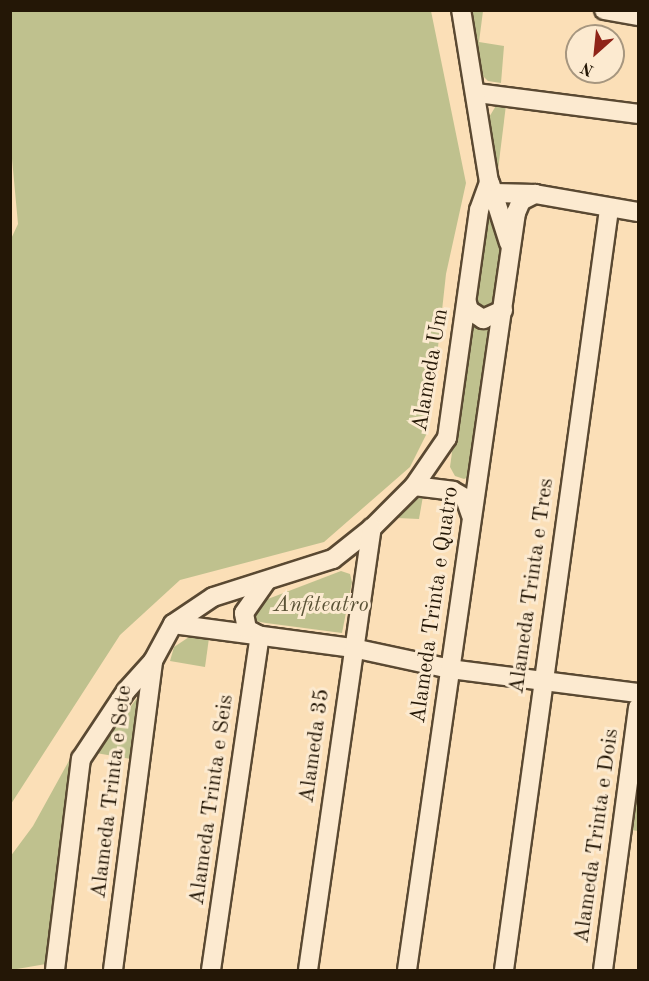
<!DOCTYPE html>
<style>
body{margin:0}
#map{position:relative;width:649px;height:981px;overflow:hidden;background:#fbdfb7;font-family:"Old Standard TT",serif}
div>[style]{position:absolute}
[style*='--x']{left:calc(var(--x)*1px);top:calc(var(--y)*1px);width:calc(var(--w)*1px);rotate:calc(var(--a)*1deg)}
.green>*{inset:0;background:#bfc18e}
.roads{filter:drop-shadow(2px 0 #5a4932) drop-shadow(-2px 0 #5a4932) drop-shadow(0 2px #5a4932) drop-shadow(0 -2px #5a4932)}
.minor>*{height:18px;margin:-9px;padding:0 9px;transform-origin:9px;border-radius:9px;background:#fcead0}
span{translate:-50% -50%;white-space:nowrap;text-align:center;line-height:1.15;-webkit-text-stroke:6px #fcead0;paint-order:stroke}
.street-label{font-size:22px;color:#241706}
.park-label{font-size:22px;color:#5a5236;font-style:italic}
.frame{position:absolute;inset:0;border:12px solid #241706;pointer-events:none}
.north{position:absolute;left:565px;top:24px;width:60px;height:60px;box-sizing:border-box;background:#fcead0;border:2px solid #a6967f;border-radius:50%;rotate:207deg;font-size:16px;font-weight:700;line-height:24px;text-align:center;color:#241706}
.north::after{content:'';display:block;margin:auto;width:21px;height:27px;background:#8f2418;clip-path:polygon(50% 0,100% 100%,50% 72%,0 100%)}
</style>
<div id="map">
<div class="green">
<div style="clip-path:polygon(11px 10px,431px 11px,466px 183px,446px 274px,429px 429px,410px 467px,324px 542px,180px 580px,120px 635px,11px 804px,10px 241px,18px 224px,10px 137px)"></div>
<div style="clip-path:polygon(472px 11px,483px 11px,479px 42px,504px 46px,501px 83px,488px 81px,481px 74px)"></div>
<div style="clip-path:polygon(497px 104px,506px 105px,498px 170px,488px 119px)"></div>
<div style="clip-path:polygon(490px 204px,506px 242px,495px 307px,482px 311px,472px 299px,484px 211px)"></div>
<div style="clip-path:polygon(470px 319px,491px 324px,471px 476px,464px 479px,455px 476px,450px 467px)"></div>
<div style="clip-path:polygon(423px 496px,419px 519px,397px 518px,411px 500px)"></div>
<div style="clip-path:polygon(341px 571px,350px 574px,352px 582px,342px 633px,266px 623px,255px 621px,251px 614px,260px 602px)"></div>
<div style="clip-path:polygon(192px 635px,209px 638px,205px 667px,170px 661px,174px 647px)"></div>
<div style="clip-path:polygon(137px 698px,141px 704px,131px 759px,96px 753px)"></div>
<div style="clip-path:polygon(76px 748px,46px 964px,11px 970px,10px 857px,33px 826px)"></div>
<div style="clip-path:polygon(638px 773px,638px 831px,631px 830px)"></div>
</div>
<div class="roads">
<div class="minor">
<div style="--x:604;--y:10;--w:35;--a:10"></div>
<div style="--x:477;--y:93;--w:162;--a:7.4"></div>
<div style="--x:490;--y:183;--w:63;--a:72.4"></div>
<div style="--x:494;--y:193;--w:41;--a:1.4"></div>
<div style="--x:535;--y:194;--w:105;--a:9.9"></div>
<div style="--x:467;--y:303;--w:7;--a:74"></div>
<div style="--x:469;--y:310;--w:17;--a:33"></div>
<div style="--x:483;--y:319;--w:22;--a:-24"></div>
<div style="--x:414;--y:486;--w:39;--a:7"></div>
<div style="--x:453;--y:491;--w:14;--a:30"></div>
<div style="--x:465;--y:498;--w:18;--a:71"></div>
<div style="--x:173;--y:624;--w:182;--a:7.6"></div>
<div style="--x:353;--y:648;--w:99;--a:12.2"></div>
<div style="--x:450;--y:669;--w:190;--a:7.3"></div>
<div style="--x:55;--y:970;--w:213;--a:-83"></div>
<div style="--x:81;--y:759;--w:82;--a:-56.5"></div>
<div style="--x:126;--y:691;--w:40;--a:-48"></div>
<div style="--x:113;--y:970;--w:312;--a:-82.6"></div>
<div style="--x:153;--y:661;--w:42;--a:-61.6"></div>
<div style="--x:173;--y:624;--w:48;--a:-34"></div>
<div style="--x:213;--y:597;--w:126;--a:-17.6"></div>
<div style="--x:333;--y:559;--w:50;--a:-38.5"></div>
<div style="--x:372;--y:528;--w:59;--a:-45"></div>
<div style="--x:414;--y:486;--w:58;--a:-55.5"></div>
<div style="--x:447;--y:438;--w:230;--a:-82"></div>
<div style="--x:479;--y:210;--w:30;--a:-70"></div>
<div style="--x:489;--y:182;--w:174;--a:-99.2"></div>
<div style="--x:211;--y:970;--w:338;--a:-81.7"></div>
<div style="--x:260;--y:636;--w:15;--a:-152"></div>
<div style="--x:247;--y:629;--w:16;--a:-101"></div>
<div style="--x:244;--y:613;--w:39;--a:-55"></div>
<div style="--x:308;--y:970;--w:447;--a:-81.8"></div>
<div style="--x:407;--y:970;--w:765;--a:-81.81"></div>
<div style="--x:516;--y:213;--w:13;--a:-67"></div>
<div style="--x:521;--y:201;--w:16;--a:-27"></div>
<div style="--x:504;--y:970;--w:768;--a:-82.14"></div>
<div style="--x:603;--y:970;--w:265;--a:-82.4"></div>
</div>
</div>
<div class="street-label">
<span style="left:431px;top:370px;rotate:-80deg">Alameda Um</span>
<span style="left:532px;top:586px;rotate:-82deg">Alameda Trinta e Tres</span>
<span style="left:435px;top:605px;rotate:-82deg">Alameda Trinta e Quatro</span>
<span style="left:315px;top:746px;rotate:-82deg">Alameda 35</span>
<span style="left:112px;top:792px;rotate:-83deg">Alameda Trinta e Sete</span>
<span style="left:212px;top:800px;rotate:-82deg">Alameda Trinta e Seis</span>
<span style="left:597px;top:836px;rotate:-82deg">Alameda Trinta e Dois</span>
</div>
<div class="park-label">
<span style="left:321px;top:606px">Anfiteatro</span>
</div>
<div class="frame"></div>
<div class="north">N</div>
</div>
